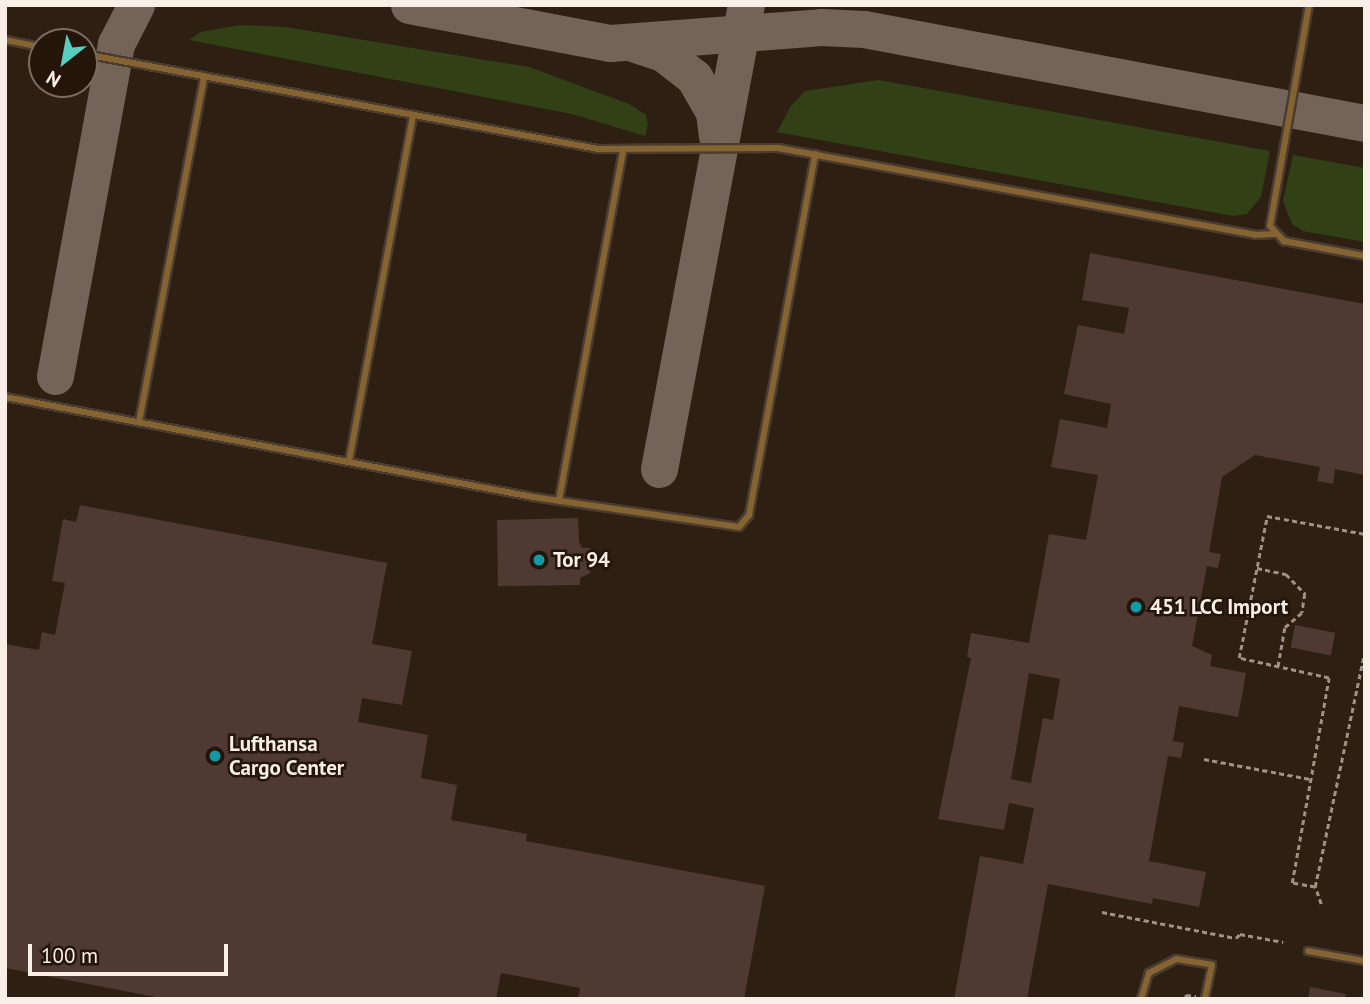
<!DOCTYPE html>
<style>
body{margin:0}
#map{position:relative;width:1370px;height:1004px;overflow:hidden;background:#2e1f13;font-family:"PT Sans",sans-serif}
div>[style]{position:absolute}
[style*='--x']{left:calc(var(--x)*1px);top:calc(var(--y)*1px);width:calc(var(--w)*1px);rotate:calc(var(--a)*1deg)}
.green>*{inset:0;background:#324115}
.taxiway>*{height:37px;margin:-18.5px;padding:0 18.5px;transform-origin:18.5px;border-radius:18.5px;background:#726459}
.building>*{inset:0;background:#4e3a32;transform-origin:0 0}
.path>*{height:2.5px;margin-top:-1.25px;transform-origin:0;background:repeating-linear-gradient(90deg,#9e9187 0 5px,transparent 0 8.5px)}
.roads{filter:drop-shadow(2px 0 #4b3c31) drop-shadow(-2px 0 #4b3c31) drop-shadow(0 2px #4b3c31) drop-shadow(0 -2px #4b3c31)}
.lane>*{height:6px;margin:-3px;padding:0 3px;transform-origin:3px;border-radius:3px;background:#856432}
.dots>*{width:19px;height:19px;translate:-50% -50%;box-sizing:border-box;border:4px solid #24150a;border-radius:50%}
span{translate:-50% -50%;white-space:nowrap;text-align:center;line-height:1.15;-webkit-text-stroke:5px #24150a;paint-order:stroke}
.poi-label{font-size:21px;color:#faefe7;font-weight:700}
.left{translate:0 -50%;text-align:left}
.frame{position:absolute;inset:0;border:7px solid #faefe7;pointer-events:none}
.north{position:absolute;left:28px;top:28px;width:70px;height:70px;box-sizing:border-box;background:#24150a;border:2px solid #7a6c62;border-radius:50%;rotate:211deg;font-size:19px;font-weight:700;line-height:28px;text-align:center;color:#faefe7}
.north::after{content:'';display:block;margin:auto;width:24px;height:32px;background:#58cec0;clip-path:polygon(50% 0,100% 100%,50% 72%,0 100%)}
.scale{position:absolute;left:28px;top:944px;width:200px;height:32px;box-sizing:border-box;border:4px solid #faefe7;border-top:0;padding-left:9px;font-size:21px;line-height:24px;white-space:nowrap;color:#faefe7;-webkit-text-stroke:5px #24150a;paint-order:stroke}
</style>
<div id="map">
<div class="green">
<div style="clip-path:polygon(240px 25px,285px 27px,529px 67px,629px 104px,646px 115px,648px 124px,645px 136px,572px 114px,189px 40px,201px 32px)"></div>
<div style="clip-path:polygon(879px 80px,1270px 151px,1261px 197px,1247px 214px,1233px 216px,777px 132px,791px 106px,805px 91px)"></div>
<div style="clip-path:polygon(1293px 155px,1365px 168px,1365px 242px,1303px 231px,1292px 224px,1283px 201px)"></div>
</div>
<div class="taxiway">
<div style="--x:409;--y:5;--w:205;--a:10.7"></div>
<div style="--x:610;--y:43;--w:212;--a:-4.3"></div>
<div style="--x:821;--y:27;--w:43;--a:2.7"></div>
<div style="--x:864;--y:29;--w:510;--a:10.63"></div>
<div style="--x:635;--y:44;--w:29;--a:18"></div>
<div style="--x:663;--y:53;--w:39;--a:38"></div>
<div style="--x:694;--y:77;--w:40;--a:60.3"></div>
<div style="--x:714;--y:112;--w:24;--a:83"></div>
<div style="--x:55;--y:376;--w:338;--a:-79.6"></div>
<div style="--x:116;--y:44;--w:44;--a:-62.9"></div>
<div style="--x:659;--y:469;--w:472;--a:-79.4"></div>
</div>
<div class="building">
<div style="clip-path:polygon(evenodd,1090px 253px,1365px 304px,1365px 475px,1335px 469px,1333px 484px,1317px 481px,1320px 467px,1255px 455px,1222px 477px,1209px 552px,1221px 554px,1218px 568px,1207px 566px,1192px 646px,1212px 655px,1210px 666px,1246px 673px,1238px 717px,1179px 706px,1173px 741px,1184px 743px,1182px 754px,1181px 758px,1168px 756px,1149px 861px,1206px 872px,1199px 907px,1153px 898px,1152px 904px,1048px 884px,1027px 999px,954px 999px,980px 856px,1023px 864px,1034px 808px,1009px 803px,1004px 830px,938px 819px,971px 658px,967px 657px,971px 633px,1029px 643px,1049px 534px,1086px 540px,1098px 475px,1051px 467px,1060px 419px,1107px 428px,1111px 404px,1064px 394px,1078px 325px,1124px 334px,1129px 308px,1082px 300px,1090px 253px,1029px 673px,1060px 679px,1053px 720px,1043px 718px,1031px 783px,1011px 779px,1029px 673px)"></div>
<div style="clip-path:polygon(80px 505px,387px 563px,372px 644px,412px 651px,402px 705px,362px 698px,358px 722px,428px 735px,421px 778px,457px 785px,451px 820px,527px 834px,526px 841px,765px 886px,744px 999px,578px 999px,580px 988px,501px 973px,496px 999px,166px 999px,5px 968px,5px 644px,39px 650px,42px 632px,55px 635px,65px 583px,52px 581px,63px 519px,76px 522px)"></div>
<div style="clip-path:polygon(578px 518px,579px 542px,582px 548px,590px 548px,590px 573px,580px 578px,580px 585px,498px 586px,497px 520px)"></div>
<div style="left:1295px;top:625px;width:41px;height:23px;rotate:11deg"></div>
<div style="clip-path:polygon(1310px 987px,1346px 994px,1345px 999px,1308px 999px)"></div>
</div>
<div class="path">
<div style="--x:1257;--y:568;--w:30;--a:12"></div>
<div style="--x:1286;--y:574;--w:28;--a:46"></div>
<div style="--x:1305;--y:594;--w:19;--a:99"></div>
<div style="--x:1302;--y:613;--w:23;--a:139"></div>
<div style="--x:1285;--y:628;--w:41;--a:99.9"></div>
<div style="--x:1204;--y:759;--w:108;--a:10.7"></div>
<div style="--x:1315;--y:887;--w:23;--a:-170"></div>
<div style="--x:1292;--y:883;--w:208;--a:-79.8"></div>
<div style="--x:1329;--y:678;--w:92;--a:-167.5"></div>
<div style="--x:1239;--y:658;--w:145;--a:-78.8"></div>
<div style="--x:1267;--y:516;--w:100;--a:10.4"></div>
<div style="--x:1321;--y:904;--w:18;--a:-109"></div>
<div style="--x:1315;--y:887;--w:243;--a:-78.1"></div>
<div style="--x:1102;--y:912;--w:136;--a:11"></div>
<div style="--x:1236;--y:938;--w:6;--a:-45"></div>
<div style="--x:1240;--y:934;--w:44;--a:10.5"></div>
<div style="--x:1185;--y:999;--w:4;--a:-76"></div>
<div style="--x:1186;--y:995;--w:10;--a:6"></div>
</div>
<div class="roads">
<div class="lane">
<div style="--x:1309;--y:5;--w:224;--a:100"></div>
<div style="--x:1270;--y:226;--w:21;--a:47"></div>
<div style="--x:1284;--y:241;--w:82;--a:10.5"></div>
<div style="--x:5;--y:40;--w:38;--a:11"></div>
<div style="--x:84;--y:54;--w:523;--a:10.47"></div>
<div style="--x:598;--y:149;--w:180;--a:-0.3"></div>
<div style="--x:778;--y:148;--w:485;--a:10.3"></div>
<div style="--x:1255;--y:235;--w:19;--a:-3"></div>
<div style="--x:5;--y:397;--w:537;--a:10.72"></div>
<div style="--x:533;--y:497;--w:208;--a:8.3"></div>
<div style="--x:739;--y:527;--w:16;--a:-50"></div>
<div style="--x:749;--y:515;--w:367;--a:-79.6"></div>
<div style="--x:139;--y:422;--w:351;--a:-79.3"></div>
<div style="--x:349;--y:461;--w:352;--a:-79.5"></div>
<div style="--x:559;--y:500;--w:354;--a:-79.6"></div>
<div style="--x:1308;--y:951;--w:58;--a:10"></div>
<div style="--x:1141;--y:999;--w:27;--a:-73"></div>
<div style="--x:1149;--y:973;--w:30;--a:-27"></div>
<div style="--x:1176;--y:959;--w:36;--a:9"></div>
<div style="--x:1212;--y:965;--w:35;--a:102"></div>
</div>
</div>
<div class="dots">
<div style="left:539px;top:560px;background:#0f9aa8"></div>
<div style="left:1136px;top:607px;background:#0f9aa8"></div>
<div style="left:215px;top:756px;background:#0f9aa8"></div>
</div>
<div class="poi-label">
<span class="left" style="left:553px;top:560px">Tor 94</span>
<span class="left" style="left:1150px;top:607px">451 LCC Import</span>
<span class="left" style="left:229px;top:756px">Lufthansa<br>Cargo Center</span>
</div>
<div class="frame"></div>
<div class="north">N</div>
<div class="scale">100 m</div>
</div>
